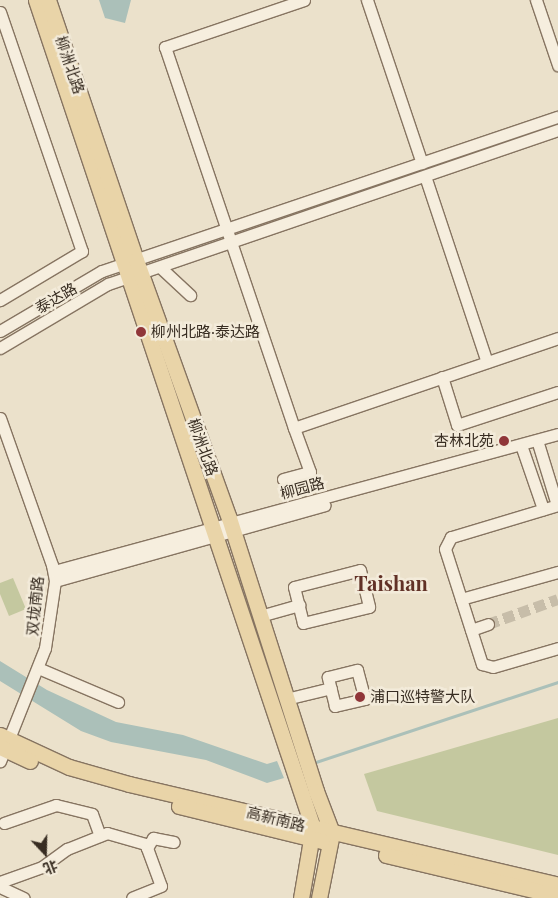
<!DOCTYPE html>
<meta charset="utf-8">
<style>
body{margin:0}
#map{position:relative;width:558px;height:898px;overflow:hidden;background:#ebe1cb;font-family:"Playfair Display","Noto Sans SC",serif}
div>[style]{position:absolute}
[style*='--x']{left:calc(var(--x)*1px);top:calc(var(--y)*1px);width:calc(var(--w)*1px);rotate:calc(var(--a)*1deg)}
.green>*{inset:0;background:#c4c89f}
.water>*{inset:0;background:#abc0b9}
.stream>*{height:2.5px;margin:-1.25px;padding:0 1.25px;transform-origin:1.25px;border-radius:1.25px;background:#abc0b9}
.minor-tunnel>*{height:11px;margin-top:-5.5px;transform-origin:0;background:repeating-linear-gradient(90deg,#c7bda9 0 11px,transparent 0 16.5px)}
.roads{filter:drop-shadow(1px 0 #867461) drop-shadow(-1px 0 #867461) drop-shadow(0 1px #867461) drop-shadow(0 -1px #867461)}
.minor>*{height:11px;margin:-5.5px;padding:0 5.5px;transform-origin:5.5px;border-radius:5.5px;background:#f6eede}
.major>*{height:15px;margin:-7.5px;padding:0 7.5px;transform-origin:7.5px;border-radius:7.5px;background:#e9d4a8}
.dots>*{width:14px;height:14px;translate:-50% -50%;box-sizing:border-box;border:2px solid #f3ebda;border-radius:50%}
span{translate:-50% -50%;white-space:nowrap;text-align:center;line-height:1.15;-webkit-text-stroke:5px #f3ebda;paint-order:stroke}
.street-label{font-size:15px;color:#382d22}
.poi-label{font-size:15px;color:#382d22}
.left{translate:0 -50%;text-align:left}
.right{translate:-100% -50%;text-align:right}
.district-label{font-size:20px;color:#613126;font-weight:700}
.north{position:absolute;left:20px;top:828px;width:50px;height:50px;-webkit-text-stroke:4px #f3ebda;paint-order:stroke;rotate:159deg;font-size:14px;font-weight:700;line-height:20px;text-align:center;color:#382d22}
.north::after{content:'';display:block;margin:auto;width:18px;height:22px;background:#382d22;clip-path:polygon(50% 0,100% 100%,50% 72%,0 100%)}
</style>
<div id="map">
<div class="green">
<div style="clip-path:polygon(13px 578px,26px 609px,9px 616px,0 594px,0 583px)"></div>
<div style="clip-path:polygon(558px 718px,558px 855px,377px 811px,364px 774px)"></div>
</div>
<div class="water">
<div style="clip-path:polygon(99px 0,131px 0,125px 23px,105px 18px)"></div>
<div style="clip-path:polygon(0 661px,47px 690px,116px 722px,183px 735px,267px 764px,277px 761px,284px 778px,267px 783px,206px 760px,111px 742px,81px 731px,0 681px)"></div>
</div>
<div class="stream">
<div style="--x:313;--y:763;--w:258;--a:-18.3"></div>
</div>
<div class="minor-tunnel">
<div style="--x:488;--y:624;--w:74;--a:-19.7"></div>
</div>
<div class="roads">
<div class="minor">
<div style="--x:304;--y:0;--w:147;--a:161.3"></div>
<div style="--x:165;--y:47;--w:402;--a:71.3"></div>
<div style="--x:294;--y:428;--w:279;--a:-18.8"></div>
<div style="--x:367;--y:0;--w:172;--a:71.4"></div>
<div style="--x:536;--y:0;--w:69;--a:71.3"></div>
<div style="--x:0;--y:12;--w:253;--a:71.1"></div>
<div style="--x:82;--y:251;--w:96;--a:149.1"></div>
<div style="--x:425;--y:176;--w:196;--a:71.6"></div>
<div style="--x:161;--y:268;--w:40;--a:43"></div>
<div style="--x:0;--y:331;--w:118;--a:-30.5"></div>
<div style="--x:102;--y:271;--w:481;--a:-18.7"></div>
<div style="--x:0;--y:348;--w:126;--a:-30.7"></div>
<div style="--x:108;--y:284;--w:476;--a:-18.9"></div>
<div style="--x:442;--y:377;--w:50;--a:72.6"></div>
<div style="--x:457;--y:425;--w:106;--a:-18.1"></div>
<div style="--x:0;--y:418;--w:156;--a:70.5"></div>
<div style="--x:52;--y:565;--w:16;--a:79"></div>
<div style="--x:55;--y:581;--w:68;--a:98.5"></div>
<div style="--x:45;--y:648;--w:122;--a:111.7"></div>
<div style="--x:537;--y:440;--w:68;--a:72.9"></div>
<div style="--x:521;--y:445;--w:68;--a:71"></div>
<div style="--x:283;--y:479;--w:28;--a:-15"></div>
<div style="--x:310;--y:472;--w:47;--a:-110"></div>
<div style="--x:558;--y:505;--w:112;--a:163.3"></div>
<div style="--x:451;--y:537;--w:13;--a:117"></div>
<div style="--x:445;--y:549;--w:121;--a:72.2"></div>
<div style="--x:482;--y:664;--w:11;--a:15"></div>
<div style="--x:493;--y:667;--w:68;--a:-16.3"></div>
<div style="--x:360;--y:570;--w:38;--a:76"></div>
<div style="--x:369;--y:607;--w:68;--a:166.4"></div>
<div style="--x:303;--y:623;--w:37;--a:-104"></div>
<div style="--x:294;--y:587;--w:68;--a:-14.4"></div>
<div style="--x:54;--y:571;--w:522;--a:-15.21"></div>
<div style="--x:55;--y:581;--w:280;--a:-15.7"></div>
<div style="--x:461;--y:599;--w:101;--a:-15.6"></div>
<div style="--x:260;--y:616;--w:41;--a:-15.8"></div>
<div style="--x:471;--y:630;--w:18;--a:-19"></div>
<div style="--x:38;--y:668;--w:87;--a:23"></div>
<div style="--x:357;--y:670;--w:30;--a:75"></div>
<div style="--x:365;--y:699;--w:31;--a:167"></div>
<div style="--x:335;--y:706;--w:30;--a:-104"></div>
<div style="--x:328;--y:677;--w:30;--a:-14"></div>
<div style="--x:286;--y:699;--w:46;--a:-13.7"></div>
<div style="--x:4;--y:823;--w:55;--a:-19.1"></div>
<div style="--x:56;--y:805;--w:37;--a:14"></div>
<div style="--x:92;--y:814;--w:23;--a:70"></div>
<div style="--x:147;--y:848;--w:12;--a:-59"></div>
<div style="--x:153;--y:838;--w:21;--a:11"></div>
<div style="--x:0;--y:882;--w:45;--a:-19.7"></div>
<div style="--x:42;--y:867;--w:31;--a:-36"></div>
<div style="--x:67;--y:849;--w:43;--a:-21.8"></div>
<div style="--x:107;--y:833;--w:40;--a:16"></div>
<div style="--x:145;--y:844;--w:4;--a:63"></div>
<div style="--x:147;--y:848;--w:40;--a:69.8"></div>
<div style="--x:161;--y:886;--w:31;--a:158"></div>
<div style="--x:0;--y:887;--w:26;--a:25"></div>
</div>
<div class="major">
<div style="--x:36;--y:0;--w:873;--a:71.5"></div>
<div style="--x:313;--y:828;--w:71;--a:99.7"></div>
<div style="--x:48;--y:0;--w:274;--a:71.3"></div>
<div style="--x:136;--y:260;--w:274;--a:70.2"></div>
<div style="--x:229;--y:518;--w:287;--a:72.3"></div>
<div style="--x:316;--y:791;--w:45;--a:69.1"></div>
<div style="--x:332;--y:833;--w:66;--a:101.3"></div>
<div style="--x:0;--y:735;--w:76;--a:24.9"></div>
<div style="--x:69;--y:767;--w:62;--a:15.8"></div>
<div style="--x:129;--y:784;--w:441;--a:13.2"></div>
<div style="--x:0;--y:747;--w:33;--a:25"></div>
<div style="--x:179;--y:806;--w:147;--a:13.8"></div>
<div style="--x:386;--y:855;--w:177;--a:13.4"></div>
</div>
</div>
<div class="dots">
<div style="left:141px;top:332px;background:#903639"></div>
<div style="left:504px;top:441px;background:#903639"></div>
<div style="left:360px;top:697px;background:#903639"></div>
</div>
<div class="street-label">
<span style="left:70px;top:65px;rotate:71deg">柳洲北路</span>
<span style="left:56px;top:298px;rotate:-30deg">泰达路</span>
<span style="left:203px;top:447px;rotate:70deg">柳洲北路</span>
<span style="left:302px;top:488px;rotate:-15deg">柳园路</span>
<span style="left:35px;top:606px;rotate:-84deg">双垅南路</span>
<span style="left:276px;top:819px;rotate:14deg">高新南路</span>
</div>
<div class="poi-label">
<span class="left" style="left:151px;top:332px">柳州北路·泰达路</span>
<span class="right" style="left:494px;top:441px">杏林北苑</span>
<span class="left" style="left:370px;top:697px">浦口巡特警大队</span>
</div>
<div class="district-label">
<span style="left:391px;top:582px">Taishan</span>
</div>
<div class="north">北</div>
</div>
